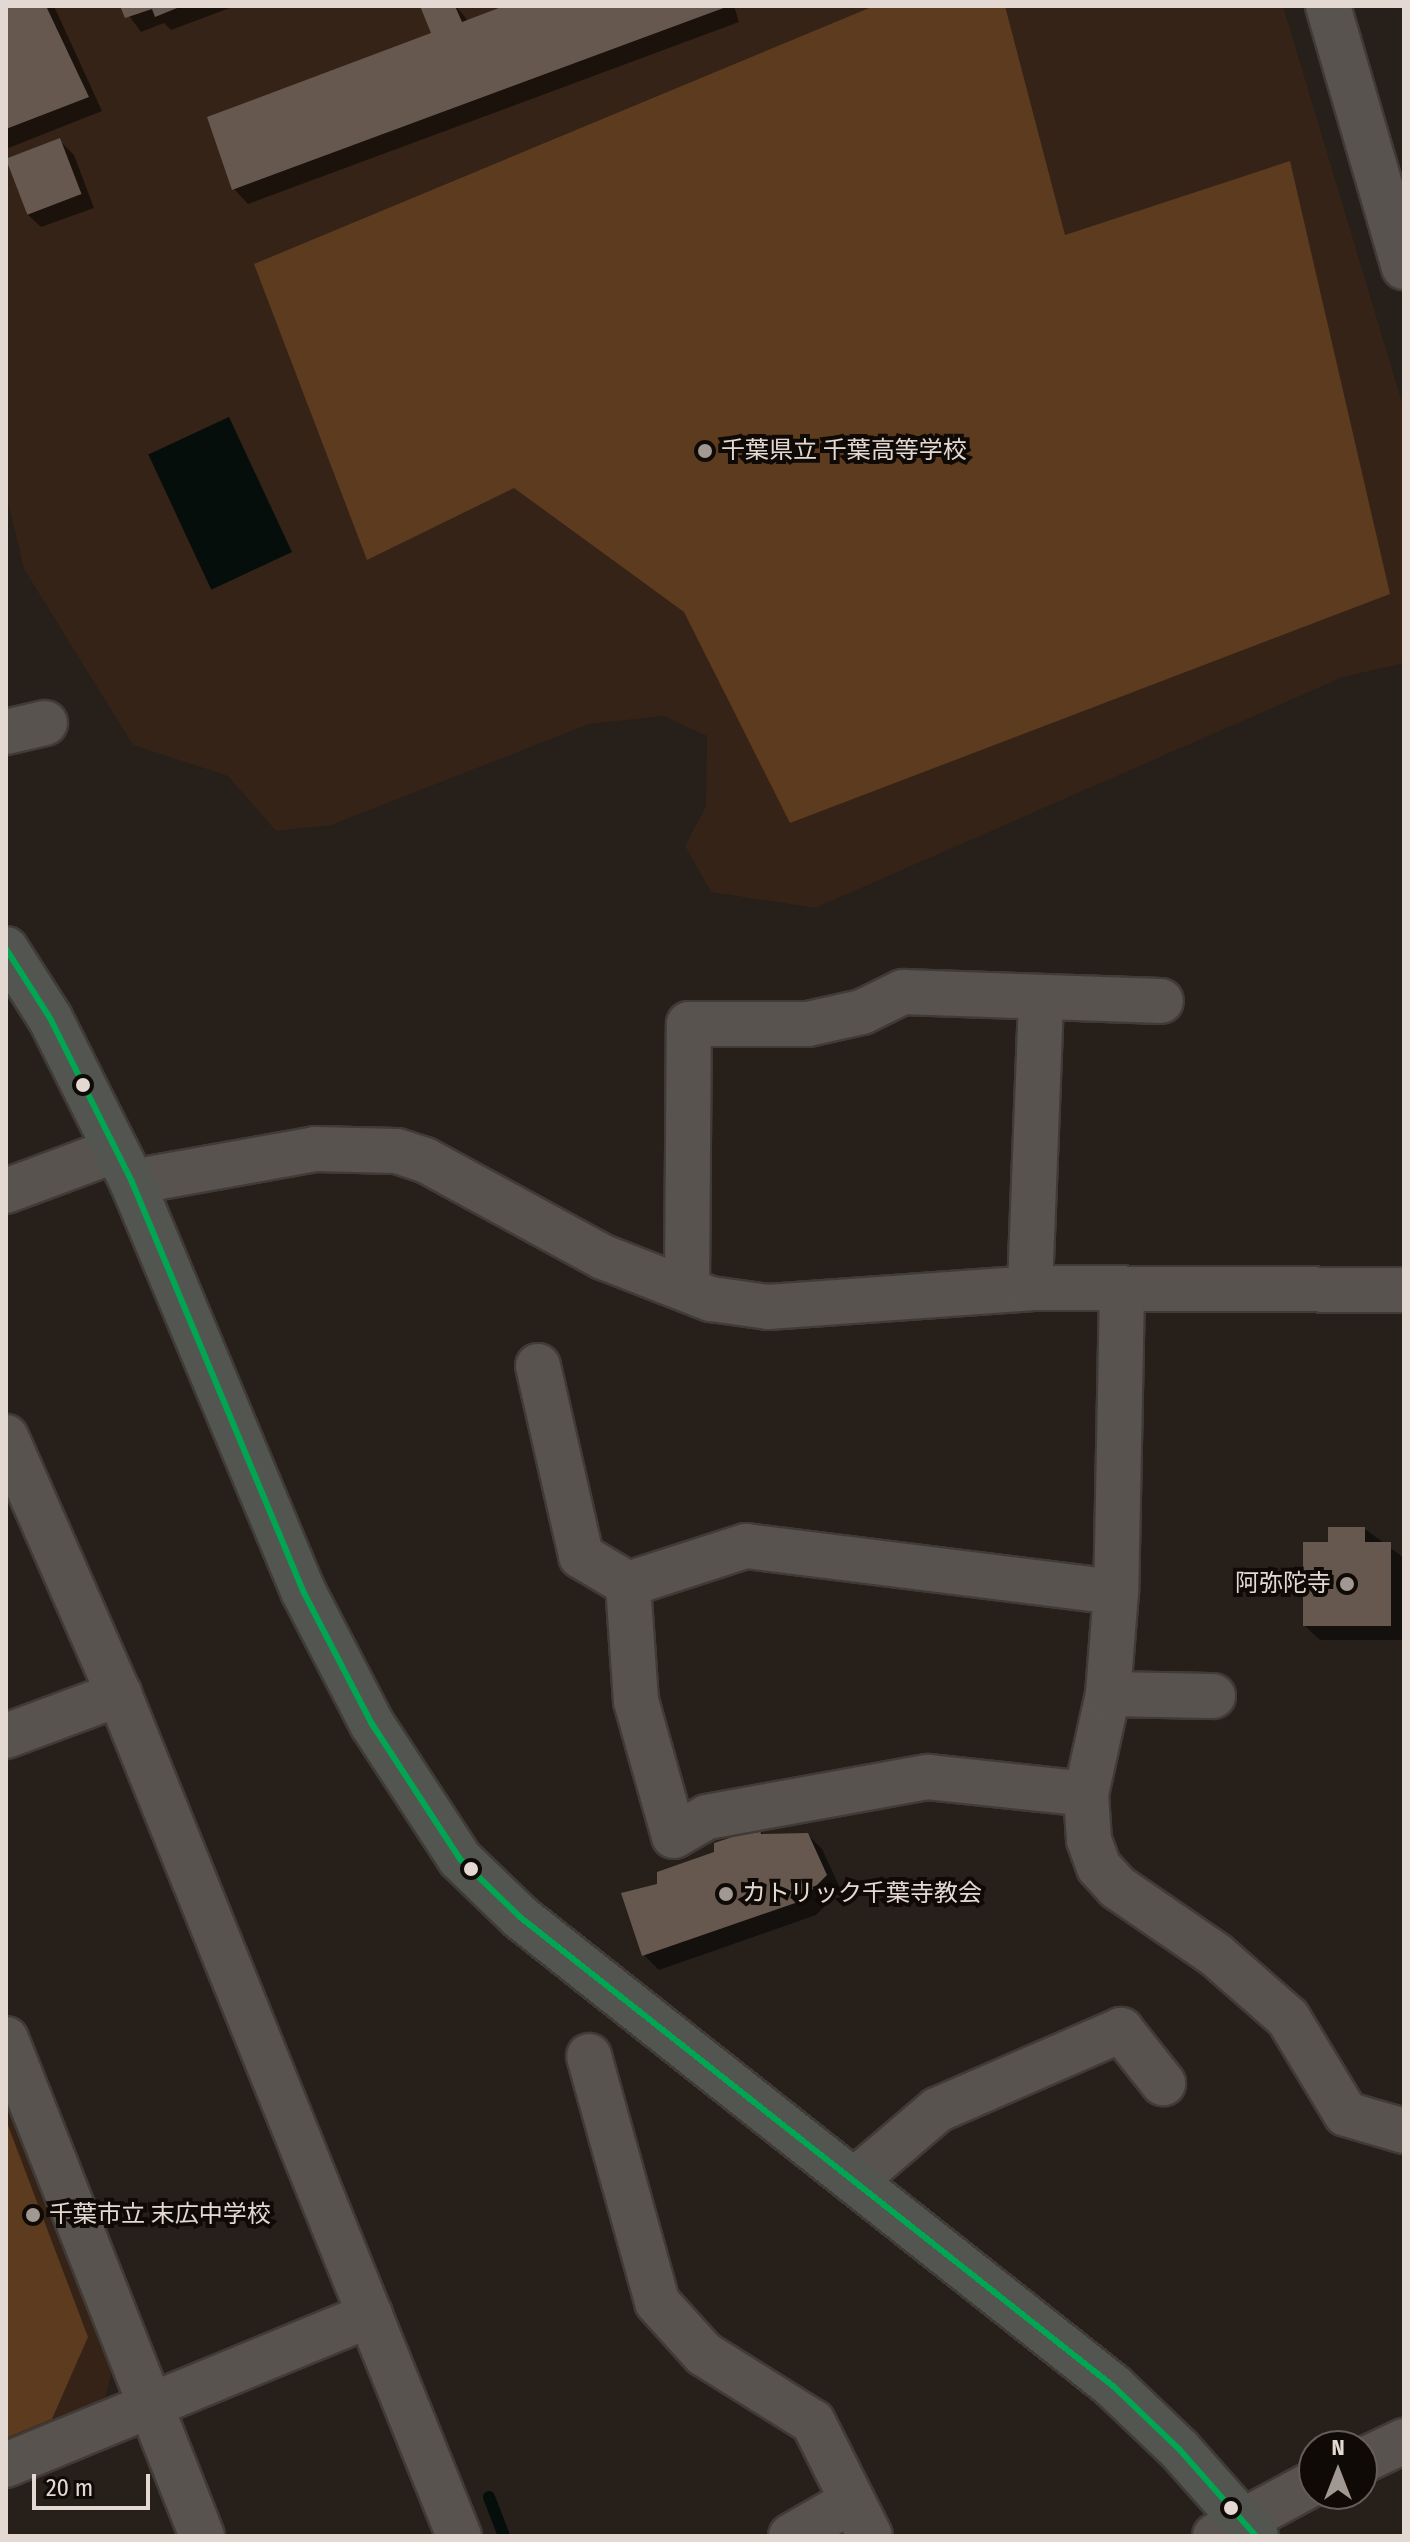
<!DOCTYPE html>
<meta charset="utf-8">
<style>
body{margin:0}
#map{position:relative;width:1410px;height:2542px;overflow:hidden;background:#261f1a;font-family:"Fira Sans Condensed","Noto Sans JP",sans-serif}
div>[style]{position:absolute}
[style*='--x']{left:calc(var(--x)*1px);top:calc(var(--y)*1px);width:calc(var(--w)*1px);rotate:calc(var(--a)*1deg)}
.built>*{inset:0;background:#352317}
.green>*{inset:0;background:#5c3b1f}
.water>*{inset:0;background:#060e0b;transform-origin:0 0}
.shadow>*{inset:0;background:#0007}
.stream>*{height:12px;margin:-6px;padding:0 6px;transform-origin:6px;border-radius:6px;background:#060e0b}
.building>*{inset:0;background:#66584e;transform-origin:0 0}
.roads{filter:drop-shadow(2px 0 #413b37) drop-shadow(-2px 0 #413b37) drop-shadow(0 2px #413b37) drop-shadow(0 -2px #413b37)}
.minor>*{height:44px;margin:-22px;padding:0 22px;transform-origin:22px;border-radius:22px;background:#59534f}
.major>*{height:44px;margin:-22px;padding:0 22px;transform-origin:22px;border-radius:22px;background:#525550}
.bus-1>*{height:6px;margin:-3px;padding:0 3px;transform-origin:3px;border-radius:3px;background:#00a651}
.dots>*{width:22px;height:22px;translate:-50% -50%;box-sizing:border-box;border:4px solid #100a06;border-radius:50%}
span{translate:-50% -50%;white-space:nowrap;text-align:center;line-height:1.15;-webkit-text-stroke:8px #100a06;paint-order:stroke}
.poi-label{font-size:24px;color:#e3d9d2}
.left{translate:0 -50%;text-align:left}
.right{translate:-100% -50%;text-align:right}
.frame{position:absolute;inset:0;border:8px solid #e3d9d2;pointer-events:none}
.north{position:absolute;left:1298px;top:2430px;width:80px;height:80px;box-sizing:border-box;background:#100a06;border:2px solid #645d58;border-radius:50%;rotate:0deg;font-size:22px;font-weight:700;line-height:32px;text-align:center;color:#e3d9d2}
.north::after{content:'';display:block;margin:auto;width:28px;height:36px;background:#a19892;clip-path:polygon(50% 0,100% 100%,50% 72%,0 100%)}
.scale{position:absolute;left:32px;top:2474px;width:118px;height:36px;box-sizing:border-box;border:4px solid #e3d9d2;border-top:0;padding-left:10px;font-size:24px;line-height:28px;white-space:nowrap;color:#e3d9d2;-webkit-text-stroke:6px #100a06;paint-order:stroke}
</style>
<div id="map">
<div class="built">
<div style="clip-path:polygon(6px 6px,1283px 6px,1404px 409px,1404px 663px,1343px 677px,815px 908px,711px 892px,685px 846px,706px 806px,707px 736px,663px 716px,589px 724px,331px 825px,276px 831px,228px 776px,133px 745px,24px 569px,6px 494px)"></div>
<div style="clip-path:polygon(6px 2068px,114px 2363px,104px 2402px,6px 2443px)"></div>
</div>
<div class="green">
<div style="clip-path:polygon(874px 6px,1005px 6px,1065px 235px,1290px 161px,1390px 594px,790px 823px,684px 612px,514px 488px,367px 560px,254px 264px)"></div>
<div style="clip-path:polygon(6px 2120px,88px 2337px,52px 2419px,6px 2438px)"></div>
</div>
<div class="water">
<div style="left:229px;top:417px;width:149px;height:89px;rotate:65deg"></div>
</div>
<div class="shadow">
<div style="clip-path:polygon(6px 6px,54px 6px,102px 111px,6px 149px)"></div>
<div style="clip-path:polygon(122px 6px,235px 6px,171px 30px,164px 23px,141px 32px)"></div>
<div style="clip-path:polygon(422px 6px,456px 6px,469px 22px,510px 6px,734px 6px,739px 22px,248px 204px,234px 189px,433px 34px)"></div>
<div style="clip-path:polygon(60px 141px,74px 155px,94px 208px,41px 227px,26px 213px)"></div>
<div style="clip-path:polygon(1365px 1529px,1404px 1558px,1404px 1640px,1320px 1640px,1305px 1626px,1330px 1544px)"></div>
<div style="clip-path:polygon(759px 1830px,765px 1836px,808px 1835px,822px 1849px,841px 1890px,816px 1915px,659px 1970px,644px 1955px,659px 1885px)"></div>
</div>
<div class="stream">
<div style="--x:489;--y:2497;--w:42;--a:69"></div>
</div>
<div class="building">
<div style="clip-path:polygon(6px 6px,46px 6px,89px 97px,6px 129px)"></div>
<div style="clip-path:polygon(120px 6px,182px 6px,155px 17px,152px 9px,125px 18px)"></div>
<div style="clip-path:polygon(420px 6px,455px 6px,462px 22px,504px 6px,729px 6px,232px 190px,207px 117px,431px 33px)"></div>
<div style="left:60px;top:138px;width:60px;height:58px;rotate:69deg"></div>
<div style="clip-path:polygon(1328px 1527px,1365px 1527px,1365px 1542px,1391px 1542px,1391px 1626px,1303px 1626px,1303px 1542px,1328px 1542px)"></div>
<div style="clip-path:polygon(760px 1828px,761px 1834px,808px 1833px,827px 1875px,801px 1901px,642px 1956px,621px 1893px,657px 1884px,657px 1872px,714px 1852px,714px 1843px)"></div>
</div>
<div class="roads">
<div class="minor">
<div style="--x:1328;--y:6;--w:272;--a:73.8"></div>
<div style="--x:6;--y:732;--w:40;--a:-13"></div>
<div style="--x:132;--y:1182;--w:186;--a:-10.2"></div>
<div style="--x:315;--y:1149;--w:82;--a:1.4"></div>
<div style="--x:397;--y:1151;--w:29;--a:18"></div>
<div style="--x:425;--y:1160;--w:203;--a:28.6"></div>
<div style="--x:603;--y:1257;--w:116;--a:21.3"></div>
<div style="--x:711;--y:1299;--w:58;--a:8"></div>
<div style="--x:768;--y:1307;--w:263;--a:-4.1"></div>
<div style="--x:1030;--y:1288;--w:374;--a:0.3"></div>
<div style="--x:6;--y:1191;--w:117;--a:-20.4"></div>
<div style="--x:1030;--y:1288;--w:291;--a:-87.8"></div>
<div style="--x:687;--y:1289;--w:265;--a:-89.6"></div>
<div style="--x:689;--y:1024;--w:119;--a:0"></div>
<div style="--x:808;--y:1024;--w:55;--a:-12.5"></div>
<div style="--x:862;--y:1012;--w:46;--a:-26"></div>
<div style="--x:903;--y:992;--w:258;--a:2"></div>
<div style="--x:1122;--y:1290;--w:302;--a:91.1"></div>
<div style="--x:1116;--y:1592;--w:102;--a:94.5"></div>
<div style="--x:1108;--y:1694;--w:102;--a:102.4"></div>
<div style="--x:1086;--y:1794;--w:46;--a:86.3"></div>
<div style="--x:1089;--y:1840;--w:29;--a:70"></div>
<div style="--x:1099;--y:1867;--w:27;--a:48"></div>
<div style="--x:1117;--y:1887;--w:120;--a:34.5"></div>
<div style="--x:1216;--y:1955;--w:96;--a:41.2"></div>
<div style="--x:1288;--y:2018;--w:112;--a:58.9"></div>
<div style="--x:1346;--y:2114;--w:60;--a:16.3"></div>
<div style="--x:538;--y:1366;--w:195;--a:77.2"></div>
<div style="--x:581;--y:1556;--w:55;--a:30.8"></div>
<div style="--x:628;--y:1584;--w:117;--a:86.1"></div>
<div style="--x:636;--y:1701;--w:140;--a:74.3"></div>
<div style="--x:674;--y:1836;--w:38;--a:-30"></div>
<div style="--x:707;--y:1817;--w:225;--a:-10.3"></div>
<div style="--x:928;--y:1777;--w:159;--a:6.1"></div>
<div style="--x:6;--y:1437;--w:281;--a:66.3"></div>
<div style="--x:119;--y:1694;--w:908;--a:68.01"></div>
<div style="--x:628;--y:1584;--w:124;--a:-17.9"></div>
<div style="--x:746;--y:1546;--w:373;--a:7.1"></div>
<div style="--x:1108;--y:1694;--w:105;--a:1.1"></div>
<div style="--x:6;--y:1736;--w:121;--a:-20.4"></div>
<div style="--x:6;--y:2039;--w:534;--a:68.48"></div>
<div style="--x:589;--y:2056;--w:255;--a:74.5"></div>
<div style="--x:657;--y:2302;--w:70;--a:47.9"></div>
<div style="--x:704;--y:2354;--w:128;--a:32"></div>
<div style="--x:813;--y:2422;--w:127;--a:63.4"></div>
<div style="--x:854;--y:2181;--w:109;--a:-40.5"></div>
<div style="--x:937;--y:2110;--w:201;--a:-23.5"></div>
<div style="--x:1121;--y:2030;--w:68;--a:51.6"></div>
<div style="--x:1362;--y:2461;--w:47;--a:-25.5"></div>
<div style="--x:6;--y:2465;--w:394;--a:-22.4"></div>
<div style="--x:791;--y:2536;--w:70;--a:-29.8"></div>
<div style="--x:1215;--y:2536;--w:112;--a:-28.2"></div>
</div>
<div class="major">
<div style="--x:6;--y:949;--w:82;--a:57.5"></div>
<div style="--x:50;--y:1018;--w:183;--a:63.4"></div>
<div style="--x:132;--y:1182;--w:443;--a:67.3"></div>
<div style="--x:303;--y:1591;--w:150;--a:62.6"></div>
<div style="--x:372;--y:1724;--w:161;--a:56.9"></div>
<div style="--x:460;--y:1859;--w:83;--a:44"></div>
<div style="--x:520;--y:1917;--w:756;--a:38.34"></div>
<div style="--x:1113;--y:2386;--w:91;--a:43.7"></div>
<div style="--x:1179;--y:2449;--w:116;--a:48.5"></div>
</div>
</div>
<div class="bus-1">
<div style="--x:6;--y:949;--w:82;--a:57.5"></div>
<div style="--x:50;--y:1018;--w:183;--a:63.4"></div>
<div style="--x:132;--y:1182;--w:443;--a:67.3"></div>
<div style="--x:303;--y:1591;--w:150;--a:62.6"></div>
<div style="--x:372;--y:1724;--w:161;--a:56.9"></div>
<div style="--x:460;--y:1859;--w:83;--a:44"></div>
<div style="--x:520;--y:1917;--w:756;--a:38.34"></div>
<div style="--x:1113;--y:2386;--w:91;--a:43.7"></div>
<div style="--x:1179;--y:2449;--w:116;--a:48.5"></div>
</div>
<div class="dots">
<div style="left:705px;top:451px;background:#a19892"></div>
<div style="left:83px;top:1085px;background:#e3d9d2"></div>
<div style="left:1347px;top:1584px;background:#a19892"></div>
<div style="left:471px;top:1869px;background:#e3d9d2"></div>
<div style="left:726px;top:1894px;background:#a19892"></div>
<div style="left:33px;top:2215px;background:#a19892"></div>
<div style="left:1231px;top:2508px;background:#e3d9d2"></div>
</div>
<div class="poi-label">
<span class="left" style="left:721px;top:451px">千葉県立 千葉高等学校</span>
<span class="right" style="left:1331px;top:1584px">阿弥陀寺</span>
<span class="left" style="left:742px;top:1894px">カトリック千葉寺教会</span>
<span class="left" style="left:49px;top:2215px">千葉市立 末広中学校</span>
</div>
<div class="frame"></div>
<div class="north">N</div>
<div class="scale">20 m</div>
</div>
